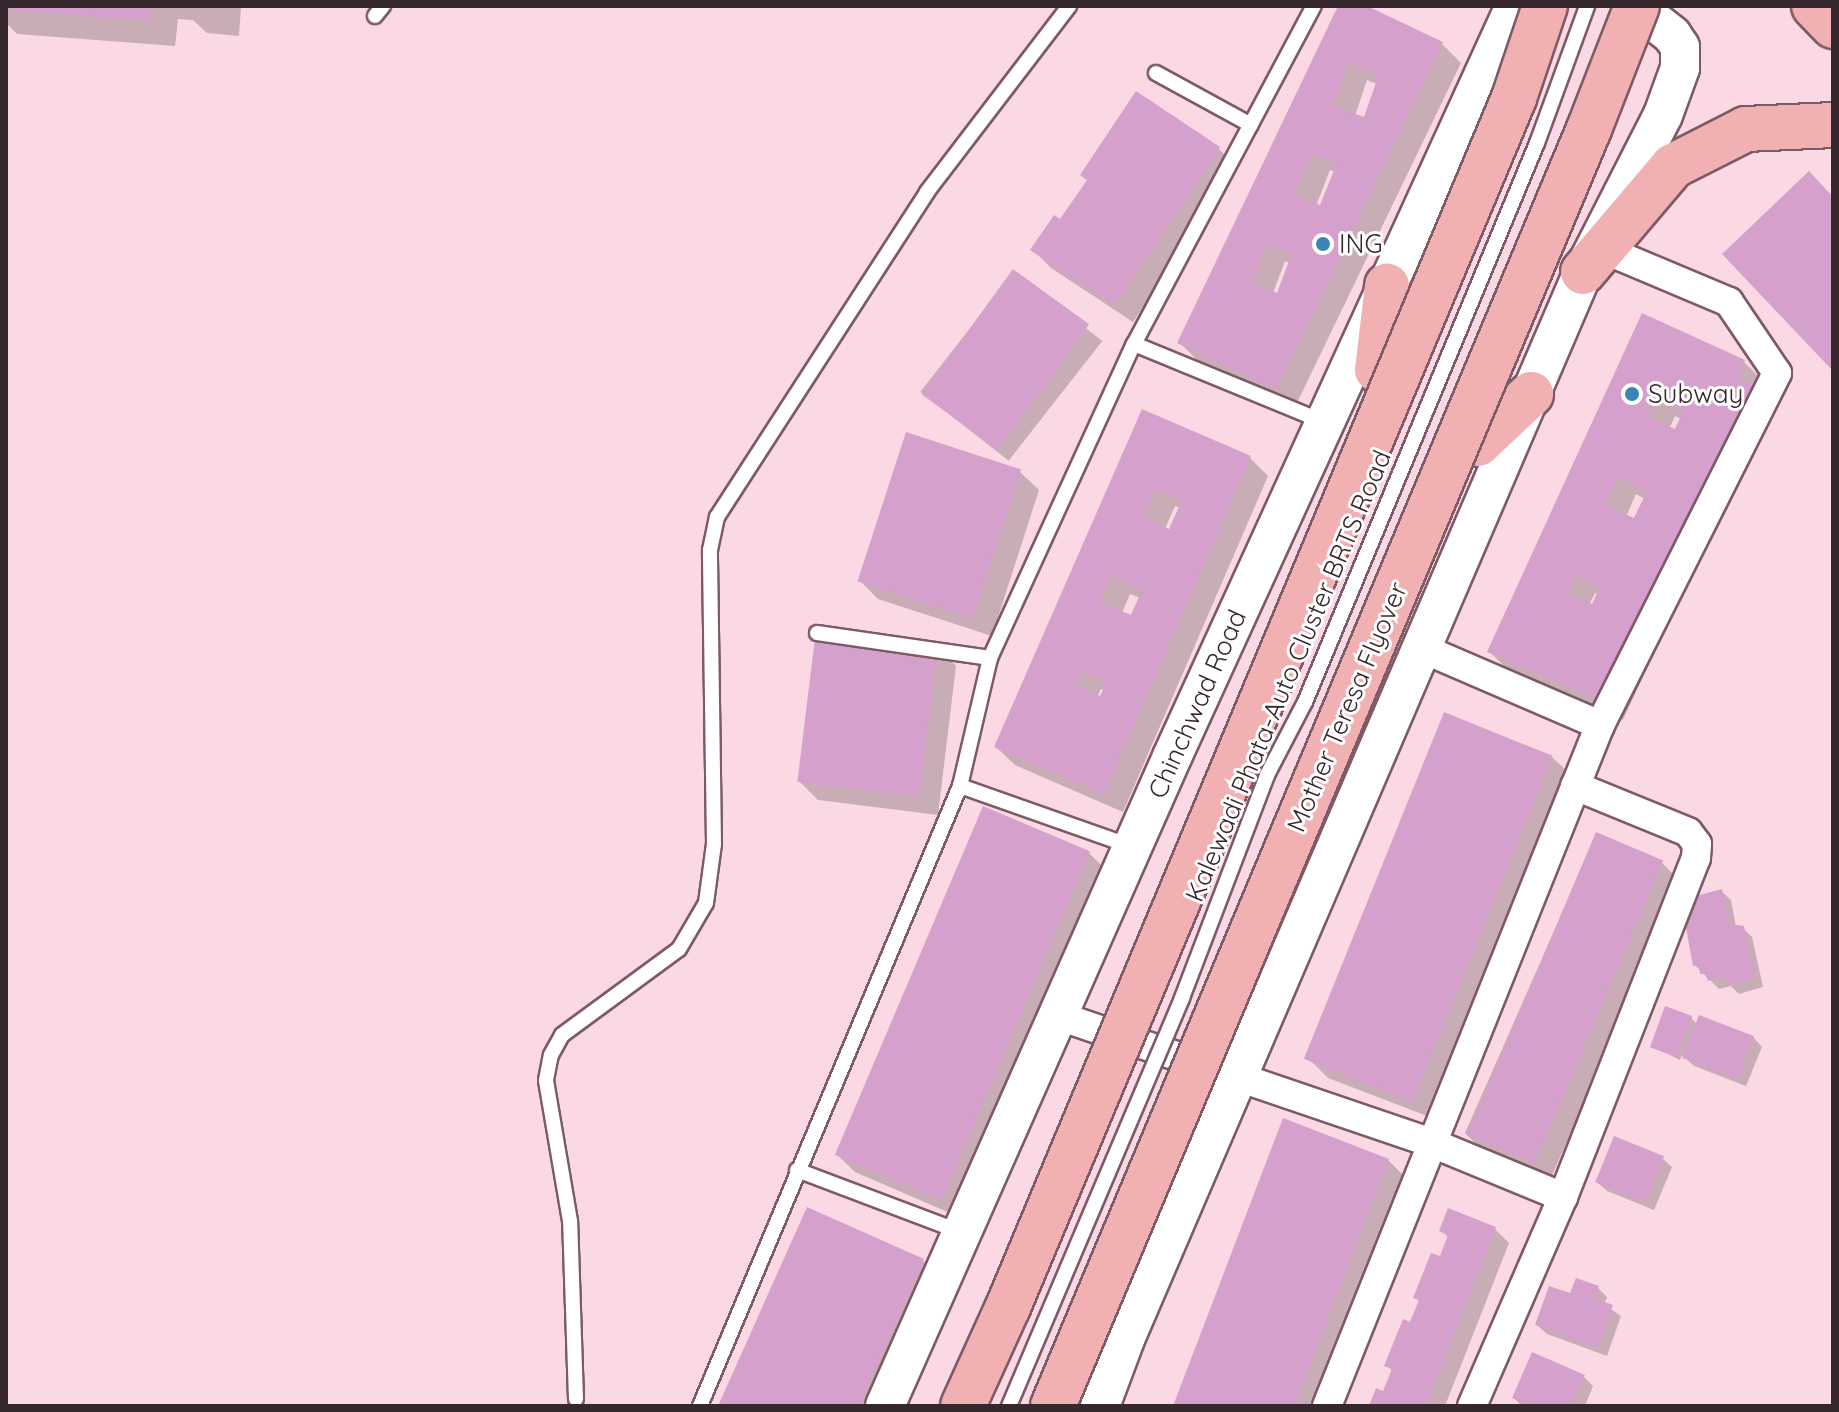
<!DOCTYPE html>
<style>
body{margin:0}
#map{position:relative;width:1839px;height:1412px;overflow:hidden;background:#fad9e4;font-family:Quicksand,sans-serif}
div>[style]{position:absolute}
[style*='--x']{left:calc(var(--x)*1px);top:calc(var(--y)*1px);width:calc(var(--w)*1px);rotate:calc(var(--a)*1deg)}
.shadow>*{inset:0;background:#0003;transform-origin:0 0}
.building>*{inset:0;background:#d5a0cb;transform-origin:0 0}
.roads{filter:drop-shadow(2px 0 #7d5a66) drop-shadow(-2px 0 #7d5a66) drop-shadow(0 2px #7d5a66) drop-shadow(0 -2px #7d5a66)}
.lane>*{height:14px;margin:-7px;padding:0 7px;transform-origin:7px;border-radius:7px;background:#fff}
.street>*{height:28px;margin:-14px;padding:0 14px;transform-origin:14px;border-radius:14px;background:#fff}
.secondary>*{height:38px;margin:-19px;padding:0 19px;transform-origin:19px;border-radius:19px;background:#fff}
.primary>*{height:44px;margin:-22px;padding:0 22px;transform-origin:22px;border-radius:22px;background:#f1b1b3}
.bridges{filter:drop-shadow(2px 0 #7d5a66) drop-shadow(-2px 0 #7d5a66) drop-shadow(0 2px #7d5a66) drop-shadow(0 -2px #7d5a66)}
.lane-bridge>*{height:14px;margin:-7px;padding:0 7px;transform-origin:7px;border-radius:7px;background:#fff}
.primary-bridge>*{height:44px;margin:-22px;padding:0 22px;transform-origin:22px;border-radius:22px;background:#f1b1b3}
.dots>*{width:22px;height:22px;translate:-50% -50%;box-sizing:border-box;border:4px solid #fff;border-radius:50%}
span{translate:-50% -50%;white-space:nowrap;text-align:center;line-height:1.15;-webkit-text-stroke:6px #fff;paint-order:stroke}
.poi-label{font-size:26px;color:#36272c}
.left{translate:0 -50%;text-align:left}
.street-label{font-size:26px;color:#36272c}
.frame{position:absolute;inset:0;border:8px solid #36272c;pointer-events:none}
</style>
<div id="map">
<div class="shadow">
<div style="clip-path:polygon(6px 6px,241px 6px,239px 36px,207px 33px,193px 20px,178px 19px,175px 46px,17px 34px,6px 23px)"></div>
<div style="clip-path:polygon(evenodd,1340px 6px,1362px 6px,1442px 44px,1461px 63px,1295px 407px,1198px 361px,1179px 342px,1340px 6px,1367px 80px,1377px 84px,1365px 119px,1355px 116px,1367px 80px,1340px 6px,1330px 170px,1335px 172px,1321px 208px,1316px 206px,1330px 170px,1340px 6px,1285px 261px,1290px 263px,1278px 295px,1273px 293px,1285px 261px)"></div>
<div style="clip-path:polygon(1219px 149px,1237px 167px,1133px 322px,1051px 268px,1032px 249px,1061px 222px,1088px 181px)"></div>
<div style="left:1014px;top:272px;width:112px;height:152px;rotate:38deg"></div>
<div style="clip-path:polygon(evenodd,1643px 316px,1744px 362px,1762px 380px,1769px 405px,1623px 720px,1508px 670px,1489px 651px,1643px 316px,1675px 416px,1682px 419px,1676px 432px,1669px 429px,1675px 416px,1643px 316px,1636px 494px,1645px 499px,1635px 521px,1626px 517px,1636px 494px,1643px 316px,1595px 593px,1599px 595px,1593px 607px,1589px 605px,1595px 593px)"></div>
<div style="clip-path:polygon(evenodd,1143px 411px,1250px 458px,1268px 476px,1123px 812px,1015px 765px,996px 747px,1143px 411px,1175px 506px,1181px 508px,1170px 532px,1165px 529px,1175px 506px,1143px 411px,1130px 594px,1141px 598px,1132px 618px,1122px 613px,1130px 594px,1143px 411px,1101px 689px,1105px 691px,1101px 699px,1097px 697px,1101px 689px)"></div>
<div style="clip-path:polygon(1020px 472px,1039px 490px,992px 636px,878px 599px,859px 580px)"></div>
<div style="clip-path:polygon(938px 647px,956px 666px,938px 815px,818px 800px,799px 781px)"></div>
<div style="clip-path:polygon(1552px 757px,1571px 775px,1435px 1119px,1328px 1078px,1309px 1059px)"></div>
<div style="clip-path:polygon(1597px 834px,1662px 863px,1681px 882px,1550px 1180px,1484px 1152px,1465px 1133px)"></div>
<div style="clip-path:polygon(1088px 852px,1107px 871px,959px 1217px,855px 1172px,836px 1154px)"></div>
<div style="clip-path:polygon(1721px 891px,1731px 900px,1736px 927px,1743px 928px,1752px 937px,1763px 987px,1739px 994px,1731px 986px,1719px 989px,1695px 965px)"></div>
<div style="clip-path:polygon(1691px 1018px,1697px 1024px,1753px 1037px,1762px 1047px,1746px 1086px,1694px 1066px,1682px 1055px,1680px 1060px,1652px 1046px)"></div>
<div style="clip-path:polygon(1662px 1158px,1672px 1167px,1654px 1210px,1607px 1191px,1597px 1182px)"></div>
<div style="clip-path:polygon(1388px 1160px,1407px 1179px,1319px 1406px,1175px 1406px)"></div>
<div style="clip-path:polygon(1495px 1229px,1509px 1243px,1445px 1406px,1371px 1406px,1384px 1394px,1393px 1372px,1387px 1365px,1420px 1302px,1415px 1297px,1441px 1259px,1449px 1238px,1441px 1230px)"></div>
<div style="clip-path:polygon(923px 1261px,942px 1279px,885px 1406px,720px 1406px)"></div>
<div style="clip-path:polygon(1598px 1288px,1607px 1297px,1604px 1304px,1621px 1316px,1607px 1356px,1547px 1334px,1537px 1325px,1572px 1296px)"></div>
<div style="clip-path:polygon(1533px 1355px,1584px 1377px,1593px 1386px,1585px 1406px,1522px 1406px,1514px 1398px)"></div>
</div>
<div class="building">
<div style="clip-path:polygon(6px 6px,151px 6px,149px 20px,6px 10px)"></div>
<div style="clip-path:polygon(evenodd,1338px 6px,1367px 6px,1443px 42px,1276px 390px,1177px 343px,1338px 6px,1348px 63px,1379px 74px,1364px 117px,1333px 106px,1348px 63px,1338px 6px,1311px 153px,1337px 163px,1320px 205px,1294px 195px,1311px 153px,1338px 6px,1266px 244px,1292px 253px,1277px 293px,1252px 283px,1266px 244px)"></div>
<div style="clip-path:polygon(1136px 91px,1220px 147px,1114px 305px,1030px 250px,1054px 215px,1060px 219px,1087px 180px,1080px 175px)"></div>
<div style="clip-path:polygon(1809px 171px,1833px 197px,1833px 371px,1722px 254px)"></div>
<div style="left:1013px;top:269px;width:94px;height:155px;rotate:36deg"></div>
<div style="clip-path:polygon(evenodd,1642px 313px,1745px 360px,1737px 377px,1752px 384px,1604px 702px,1487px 652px,1642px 313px,1656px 398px,1683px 411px,1675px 429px,1647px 416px,1656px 398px,1642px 313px,1617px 477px,1647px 491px,1634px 518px,1605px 505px,1617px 477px,1642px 313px,1576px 576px,1600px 587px,1592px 604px,1568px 594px,1576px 576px)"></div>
<div style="clip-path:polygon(evenodd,1142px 409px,1251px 456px,1104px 794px,994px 747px,1142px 409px,1156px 489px,1182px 500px,1169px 529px,1144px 518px,1156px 489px,1142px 409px,1111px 576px,1142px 590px,1131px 615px,1100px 602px,1111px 576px,1142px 409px,1082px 672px,1107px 682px,1100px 696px,1076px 686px,1082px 672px)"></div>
<div style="left:906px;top:432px;width:121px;height:157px;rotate:18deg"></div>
<div style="left:816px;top:630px;width:123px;height:153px;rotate:7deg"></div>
<div style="left:1444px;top:712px;width:117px;height:374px;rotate:22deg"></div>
<div style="left:983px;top:806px;width:116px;height:379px;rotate:23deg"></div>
<div style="left:1596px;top:832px;width:73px;height:329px;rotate:23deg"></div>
<div style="clip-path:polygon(1722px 889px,1730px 924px,1744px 926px,1755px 978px,1728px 985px,1725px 976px,1708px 981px,1705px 974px,1700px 974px,1699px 965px,1693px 966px,1681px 900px)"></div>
<div style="left:1665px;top:1006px;width:29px;height:44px;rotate:20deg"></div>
<div style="left:1699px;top:1015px;width:59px;height:46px;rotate:21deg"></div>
<div style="clip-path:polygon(1283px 1118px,1389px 1159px,1294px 1406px,1173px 1406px)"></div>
<div style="left:1614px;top:1136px;width:54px;height:50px;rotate:22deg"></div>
<div style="clip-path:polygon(807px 1207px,924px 1259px,859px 1406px,718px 1406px)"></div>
<div style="clip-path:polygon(1448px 1208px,1496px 1227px,1426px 1406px,1369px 1406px,1376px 1388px,1383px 1391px,1392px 1369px,1384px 1366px,1403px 1319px,1410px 1322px,1419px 1300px,1413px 1298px,1431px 1253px,1440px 1256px,1448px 1235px,1439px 1231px)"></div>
<div style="clip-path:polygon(1576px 1278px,1599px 1286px,1594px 1298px,1613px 1305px,1598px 1348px,1535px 1325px,1549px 1286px,1570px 1293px)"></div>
<div style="clip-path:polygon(1532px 1352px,1585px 1375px,1572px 1406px,1530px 1406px,1512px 1398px)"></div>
</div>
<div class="roads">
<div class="lane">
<div style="--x:375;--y:16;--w:13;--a:-51"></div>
<div style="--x:1156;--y:73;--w:108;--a:28.7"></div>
<div style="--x:1134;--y:344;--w:205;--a:22.3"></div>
<div style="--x:817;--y:633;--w:175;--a:8.2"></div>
<div style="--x:960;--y:786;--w:183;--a:19.4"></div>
<div style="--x:797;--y:1170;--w:175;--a:20.7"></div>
<div style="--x:576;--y:1399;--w:178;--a:-91.9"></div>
<div style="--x:570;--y:1221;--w:143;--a:-99.7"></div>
<div style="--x:546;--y:1080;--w:25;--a:-79"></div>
<div style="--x:551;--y:1055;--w:23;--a:-61"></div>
<div style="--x:562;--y:1035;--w:145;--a:-36.3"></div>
<div style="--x:679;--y:949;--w:53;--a:-59.6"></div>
<div style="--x:706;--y:903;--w:60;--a:-82.3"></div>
<div style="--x:714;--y:844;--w:294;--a:-90.8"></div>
<div style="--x:710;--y:550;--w:34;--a:-78"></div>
<div style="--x:717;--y:517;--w:387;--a:-57.1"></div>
<div style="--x:927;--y:192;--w:234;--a:-52.6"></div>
<div style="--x:700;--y:1406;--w:672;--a:-67.25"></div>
<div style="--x:960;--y:786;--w:131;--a:-76.8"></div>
<div style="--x:990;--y:658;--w:345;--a:-65.4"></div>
<div style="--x:1134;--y:344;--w:383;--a:-62"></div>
</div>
<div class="street">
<div style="--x:1421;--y:648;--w:195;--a:23.3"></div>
<div style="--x:1059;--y:1016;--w:394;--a:18.8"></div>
<div style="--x:1432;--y:1143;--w:142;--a:22.4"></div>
<div style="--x:1327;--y:1406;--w:734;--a:-68.16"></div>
<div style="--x:1600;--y:725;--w:394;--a:-63.3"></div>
<div style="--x:1777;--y:373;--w:86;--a:-124.1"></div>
<div style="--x:1729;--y:302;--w:137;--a:-157.2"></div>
<div style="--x:1472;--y:1406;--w:228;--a:-66.5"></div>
<div style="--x:1563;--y:1197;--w:364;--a:-68.6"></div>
<div style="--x:1696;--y:858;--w:14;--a:-86"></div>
<div style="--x:1697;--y:844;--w:15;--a:-127"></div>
<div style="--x:1688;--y:832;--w:122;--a:-157.8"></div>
</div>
<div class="secondary">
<div style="--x:885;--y:1406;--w:710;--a:-66.14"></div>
<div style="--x:1172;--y:757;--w:826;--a:-65.45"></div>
<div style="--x:1100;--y:1406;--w:72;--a:-69.5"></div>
<div style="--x:1125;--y:1339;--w:1161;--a:-66.77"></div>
<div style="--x:1583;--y:272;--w:176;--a:-63"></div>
<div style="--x:1663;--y:115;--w:50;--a:-70.1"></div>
<div style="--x:1680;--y:68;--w:21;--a:-90"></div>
<div style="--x:1680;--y:47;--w:14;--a:-124"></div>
<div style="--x:1672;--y:35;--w:47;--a:-141.9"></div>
</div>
<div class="primary">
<div style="--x:1814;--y:6;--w:28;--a:46"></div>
<div style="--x:1583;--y:272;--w:139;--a:-49.7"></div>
<div style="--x:1673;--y:166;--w:82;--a:-26.9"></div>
<div style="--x:1746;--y:129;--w:87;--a:-2.6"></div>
<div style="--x:1377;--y:370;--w:85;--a:-83.2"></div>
<div style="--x:1478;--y:444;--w:73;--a:-43.3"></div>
</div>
</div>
<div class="bridges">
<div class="lane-bridge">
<div style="--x:1009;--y:1406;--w:443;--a:-67"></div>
<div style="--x:1182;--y:998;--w:239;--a:-69.1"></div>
<div style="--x:1267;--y:775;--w:82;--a:-62.5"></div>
<div style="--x:1305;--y:702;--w:605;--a:-67.46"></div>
<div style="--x:1537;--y:143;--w:146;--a:-69.9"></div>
</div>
<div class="primary-bridge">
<div style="--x:963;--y:1406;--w:109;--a:-65.6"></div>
<div style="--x:1008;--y:1307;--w:1311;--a:-67.29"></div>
<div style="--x:1514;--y:98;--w:97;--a:-71.4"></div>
<div style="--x:1053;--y:1406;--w:1385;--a:-67.23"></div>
<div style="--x:1589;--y:129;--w:132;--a:-68.7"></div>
</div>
</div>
<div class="dots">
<div style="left:1323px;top:244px;background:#3b84b8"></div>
<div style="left:1632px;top:394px;background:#3b84b8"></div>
</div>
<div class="poi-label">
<span class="left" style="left:1339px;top:244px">ING</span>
<span class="left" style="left:1648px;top:394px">Subway</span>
</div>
<div class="street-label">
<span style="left:1288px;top:676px;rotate:-67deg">Kalewadi Phata-Auto Cluster BRTS Road</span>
<span style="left:1197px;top:704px;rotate:-66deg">Chinchwad Road</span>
<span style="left:1347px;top:707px;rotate:-67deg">Mother Teresa Flyover</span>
</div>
<div class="frame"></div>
</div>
